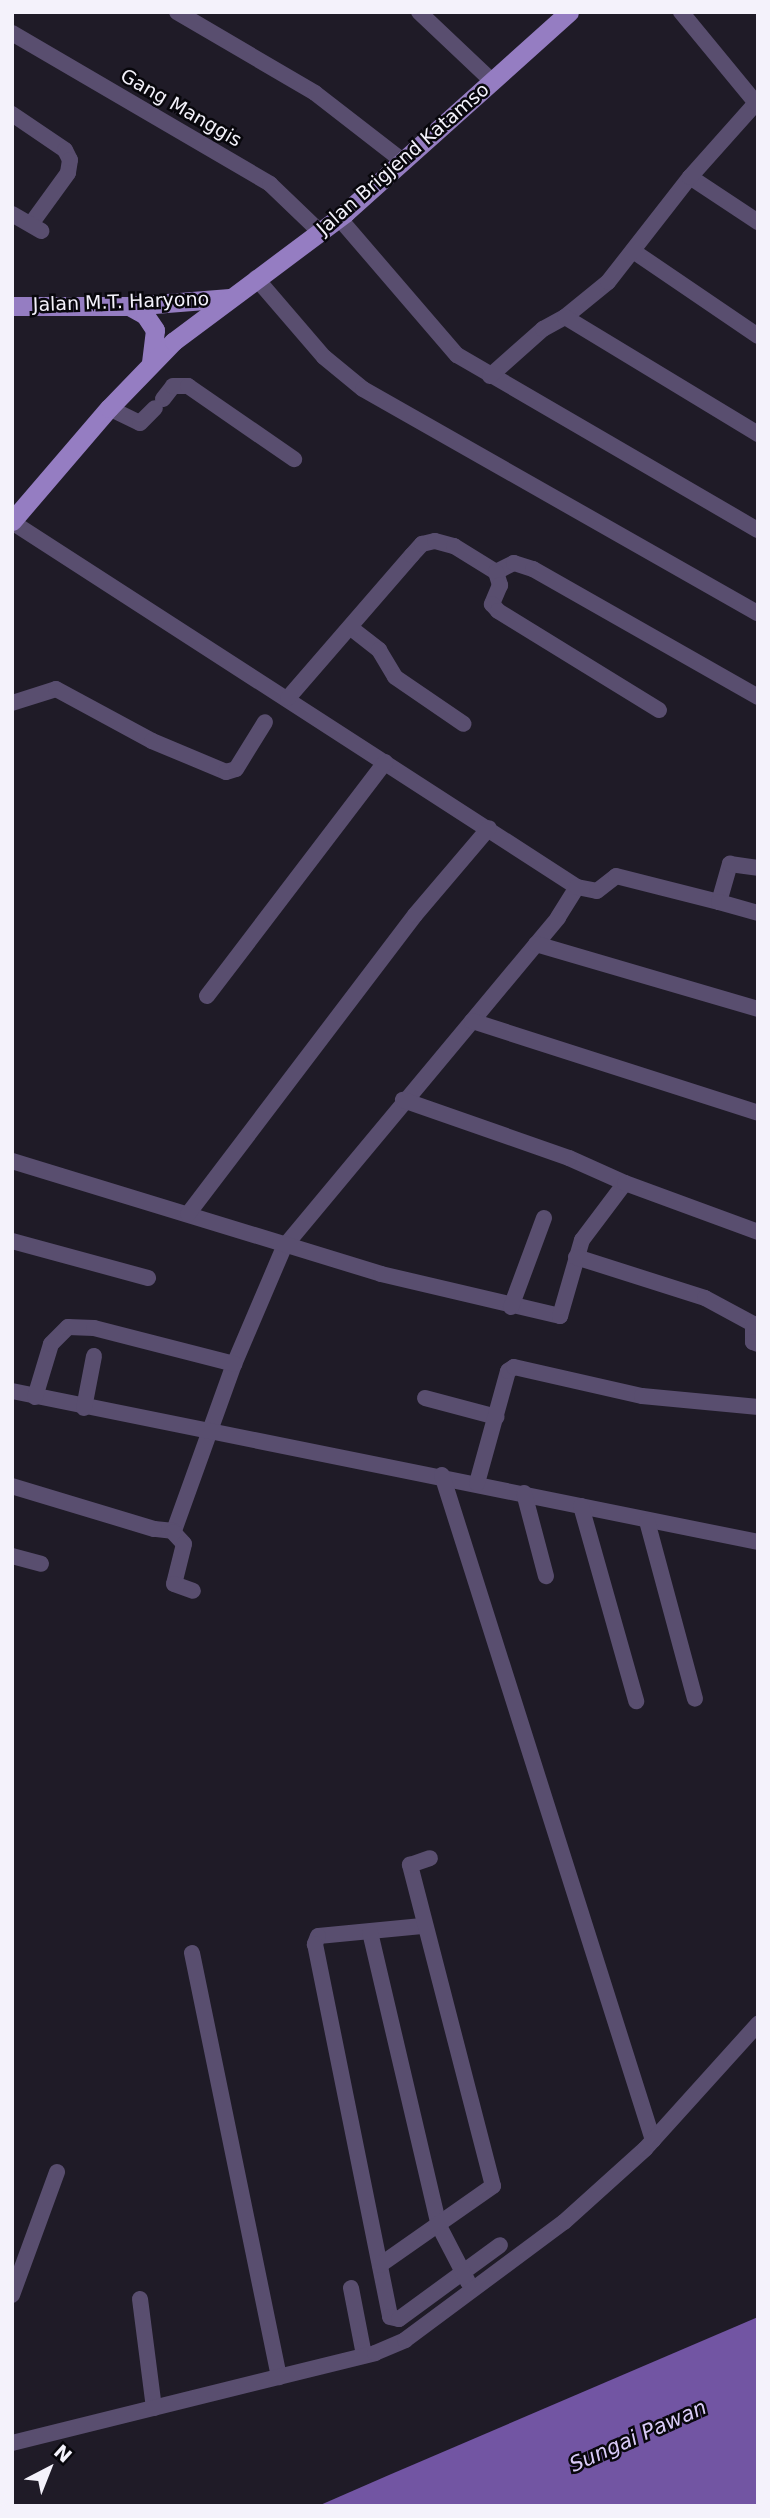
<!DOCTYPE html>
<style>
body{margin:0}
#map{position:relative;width:770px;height:2518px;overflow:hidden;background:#1f1b27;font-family:"DejaVu Sans",sans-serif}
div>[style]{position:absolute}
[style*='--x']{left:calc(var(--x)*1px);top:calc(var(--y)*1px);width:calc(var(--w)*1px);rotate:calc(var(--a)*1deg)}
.water>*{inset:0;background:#7255a3}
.minor>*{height:16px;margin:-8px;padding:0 8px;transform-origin:8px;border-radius:8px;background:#594e6f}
.major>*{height:19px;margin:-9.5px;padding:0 9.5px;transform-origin:9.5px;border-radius:9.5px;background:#957dc2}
span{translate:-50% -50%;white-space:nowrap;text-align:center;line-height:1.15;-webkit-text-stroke:5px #08070c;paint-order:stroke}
.street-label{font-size:19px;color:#f4f2fb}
.water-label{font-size:21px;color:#daccf8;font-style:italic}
.frame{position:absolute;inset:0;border:14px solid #f4f2fb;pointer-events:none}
.north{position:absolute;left:14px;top:2434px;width:70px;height:70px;-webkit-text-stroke:5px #08070c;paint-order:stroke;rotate:42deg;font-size:19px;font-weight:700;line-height:28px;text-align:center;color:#f4f2fb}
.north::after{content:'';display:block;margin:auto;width:24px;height:32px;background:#f4f2fb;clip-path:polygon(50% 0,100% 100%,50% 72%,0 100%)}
</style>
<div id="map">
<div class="water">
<div style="clip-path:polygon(758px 2317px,758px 2506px,318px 2506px,389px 2475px)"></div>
</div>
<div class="minor">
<div style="--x:177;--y:12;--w:160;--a:30.4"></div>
<div style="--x:315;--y:93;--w:108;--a:37.8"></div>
<div style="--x:419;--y:12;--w:100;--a:43.4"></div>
<div style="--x:12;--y:33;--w:299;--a:30.3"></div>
<div style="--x:270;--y:184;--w:69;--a:43.8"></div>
<div style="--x:12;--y:114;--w:64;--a:34.2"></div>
<div style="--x:65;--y:150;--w:11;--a:63"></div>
<div style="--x:70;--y:160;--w:13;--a:99"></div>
<div style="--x:68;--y:173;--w:63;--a:126"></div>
<div style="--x:690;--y:177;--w:82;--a:33.5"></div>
<div style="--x:12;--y:214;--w:34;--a:30"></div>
<div style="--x:339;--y:218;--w:181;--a:49.3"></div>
<div style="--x:457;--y:355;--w:348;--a:30.2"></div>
<div style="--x:633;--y:251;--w:151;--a:34.2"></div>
<div style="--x:256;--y:278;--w:104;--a:49.3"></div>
<div style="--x:324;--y:357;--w:50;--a:39.4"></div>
<div style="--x:363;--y:389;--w:454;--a:29.6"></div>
<div style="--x:565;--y:317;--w:55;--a:-39.1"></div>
<div style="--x:608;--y:282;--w:133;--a:-52"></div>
<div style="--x:690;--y:177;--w:99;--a:-48.3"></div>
<div style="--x:756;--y:103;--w:118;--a:-129.5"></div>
<div style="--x:490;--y:376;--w:71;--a:-41.6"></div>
<div style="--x:543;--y:329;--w:25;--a:-29"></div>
<div style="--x:565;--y:317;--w:226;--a:31.2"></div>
<div style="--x:163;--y:399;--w:16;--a:-52"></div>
<div style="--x:173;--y:386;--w:15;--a:0"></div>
<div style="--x:188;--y:386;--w:129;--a:34.6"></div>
<div style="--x:109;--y:408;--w:34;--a:26"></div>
<div style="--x:140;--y:423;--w:21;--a:-45"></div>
<div style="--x:12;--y:522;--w:673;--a:32.86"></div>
<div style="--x:577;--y:887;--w:36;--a:122"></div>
<div style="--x:558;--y:918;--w:428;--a:129.8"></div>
<div style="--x:284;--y:1247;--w:127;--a:113.1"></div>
<div style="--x:234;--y:1364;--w:177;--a:109.8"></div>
<div style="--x:174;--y:1531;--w:20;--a:-174"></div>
<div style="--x:154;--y:1529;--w:148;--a:-163.2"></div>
<div style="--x:496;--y:572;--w:20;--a:-27"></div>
<div style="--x:514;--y:563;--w:20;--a:18"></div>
<div style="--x:533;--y:569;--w:259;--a:29.6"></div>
<div style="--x:351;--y:628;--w:36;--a:38"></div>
<div style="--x:379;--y:650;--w:31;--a:59"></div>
<div style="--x:395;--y:677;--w:83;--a:34.3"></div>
<div style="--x:288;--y:698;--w:189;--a:-49.1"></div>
<div style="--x:412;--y:555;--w:15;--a:-48"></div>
<div style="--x:422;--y:544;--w:13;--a:-13"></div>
<div style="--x:435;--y:541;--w:20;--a:15"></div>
<div style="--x:454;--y:546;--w:49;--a:31.8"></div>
<div style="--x:496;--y:572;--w:14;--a:73"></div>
<div style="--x:500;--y:585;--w:21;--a:113"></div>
<div style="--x:492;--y:604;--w:9;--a:49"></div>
<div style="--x:498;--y:611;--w:189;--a:31.6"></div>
<div style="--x:12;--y:703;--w:46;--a:-17.7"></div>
<div style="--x:56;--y:689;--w:109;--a:28.4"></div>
<div style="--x:152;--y:741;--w:80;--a:22.7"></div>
<div style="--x:226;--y:772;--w:10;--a:-17"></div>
<div style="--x:236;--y:769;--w:55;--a:-58.3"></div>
<div style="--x:577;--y:887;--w:20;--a:11"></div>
<div style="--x:597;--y:891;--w:24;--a:-38"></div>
<div style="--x:616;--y:876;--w:106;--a:14.2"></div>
<div style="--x:719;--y:902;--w:40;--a:-74"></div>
<div style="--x:730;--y:864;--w:28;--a:8"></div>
<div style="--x:719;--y:902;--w:41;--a:15.8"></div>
<div style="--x:536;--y:944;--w:231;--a:16.3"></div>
<div style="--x:207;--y:996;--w:294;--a:-52.7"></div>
<div style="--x:472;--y:1021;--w:300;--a:17.8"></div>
<div style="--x:12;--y:1161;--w:386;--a:17"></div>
<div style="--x:381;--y:1274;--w:184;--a:13.2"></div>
<div style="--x:560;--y:1316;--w:79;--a:-73.9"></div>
<div style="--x:582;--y:1240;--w:71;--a:-53"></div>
<div style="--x:625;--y:1183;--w:61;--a:-155.9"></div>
<div style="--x:569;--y:1158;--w:176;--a:-160.7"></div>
<div style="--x:625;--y:1183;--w:142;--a:20.2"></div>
<div style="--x:188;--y:1214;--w:375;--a:-52.8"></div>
<div style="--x:415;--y:915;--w:114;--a:-49.6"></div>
<div style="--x:12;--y:1241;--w:141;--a:15.2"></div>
<div style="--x:576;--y:1257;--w:135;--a:17.6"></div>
<div style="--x:705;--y:1298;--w:55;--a:28.4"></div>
<div style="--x:753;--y:1324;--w:18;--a:90"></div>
<div style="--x:753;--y:1342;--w:5;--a:22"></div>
<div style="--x:511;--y:1307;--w:95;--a:-69.7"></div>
<div style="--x:12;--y:1391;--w:761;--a:11.44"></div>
<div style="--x:35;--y:1397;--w:55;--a:-73.2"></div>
<div style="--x:51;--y:1344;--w:24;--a:-45"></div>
<div style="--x:68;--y:1327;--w:26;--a:2"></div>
<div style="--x:94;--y:1328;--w:145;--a:14.4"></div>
<div style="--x:425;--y:1398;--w:74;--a:14.8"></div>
<div style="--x:84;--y:1408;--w:53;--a:-79.1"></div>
<div style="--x:442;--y:1475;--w:698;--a:72.4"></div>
<div style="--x:477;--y:1483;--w:116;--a:-74.5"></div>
<div style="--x:508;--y:1371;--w:7;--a:-34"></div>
<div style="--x:514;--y:1367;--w:131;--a:12.8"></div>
<div style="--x:642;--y:1396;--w:117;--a:5.4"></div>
<div style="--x:524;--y:1493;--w:86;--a:75.2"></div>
<div style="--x:581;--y:1506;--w:203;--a:74.2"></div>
<div style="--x:647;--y:1521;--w:184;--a:74.9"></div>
<div style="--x:173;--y:1532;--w:16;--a:47"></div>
<div style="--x:184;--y:1544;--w:41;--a:104"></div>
<div style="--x:174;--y:1584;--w:20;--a:20"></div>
<div style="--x:12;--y:1556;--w:30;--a:15"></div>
<div style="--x:422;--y:1926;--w:104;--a:174.5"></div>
<div style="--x:318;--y:1936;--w:9;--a:111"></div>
<div style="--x:315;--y:1944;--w:380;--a:78.6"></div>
<div style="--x:390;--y:2317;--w:9;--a:13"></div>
<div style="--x:399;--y:2319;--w:125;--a:-36.2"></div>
<div style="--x:370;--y:1932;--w:302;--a:76.8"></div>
<div style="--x:439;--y:2226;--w:63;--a:62.6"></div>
<div style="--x:192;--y:1953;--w:433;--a:78.4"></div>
<div style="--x:380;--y:2265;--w:138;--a:-35"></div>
<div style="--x:493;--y:2186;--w:332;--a:-104.5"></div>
<div style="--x:410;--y:1865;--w:21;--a:-19"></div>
<div style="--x:351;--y:2288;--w:68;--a:79"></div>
<div style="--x:12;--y:2295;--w:131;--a:-69.9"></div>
<div style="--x:140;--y:2299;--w:110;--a:82.7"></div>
<div style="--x:12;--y:2443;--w:374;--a:-13.9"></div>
<div style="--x:375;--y:2353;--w:33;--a:-23"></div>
<div style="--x:405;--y:2340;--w:198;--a:-36.6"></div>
<div style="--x:564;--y:2222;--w:109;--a:-42"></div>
<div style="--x:645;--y:2149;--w:169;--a:-47.9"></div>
</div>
<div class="major">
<div style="--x:12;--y:306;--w:117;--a:0"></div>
<div style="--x:129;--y:306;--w:101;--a:-4.5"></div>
<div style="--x:129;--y:306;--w:18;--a:29"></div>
<div style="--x:145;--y:315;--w:18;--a:56"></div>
<div style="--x:155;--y:330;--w:33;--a:97"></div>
<div style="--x:12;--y:521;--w:149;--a:-49.4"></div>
<div style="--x:109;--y:408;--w:93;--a:-45.9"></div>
<div style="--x:174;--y:341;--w:214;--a:-36.8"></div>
<div style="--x:345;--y:213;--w:301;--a:-41.9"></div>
</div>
<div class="street-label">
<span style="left:181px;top:108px;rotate:30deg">Gang Manggis</span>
<span style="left:403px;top:159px;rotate:-41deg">Jalan Brigjend Katamso</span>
<span style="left:121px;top:302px;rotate:-2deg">Jalan M.T. Haryono</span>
</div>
<div class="water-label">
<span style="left:638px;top:2436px;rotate:-24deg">Sungai Pawan</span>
</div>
<div class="frame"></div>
<div class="north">N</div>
</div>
